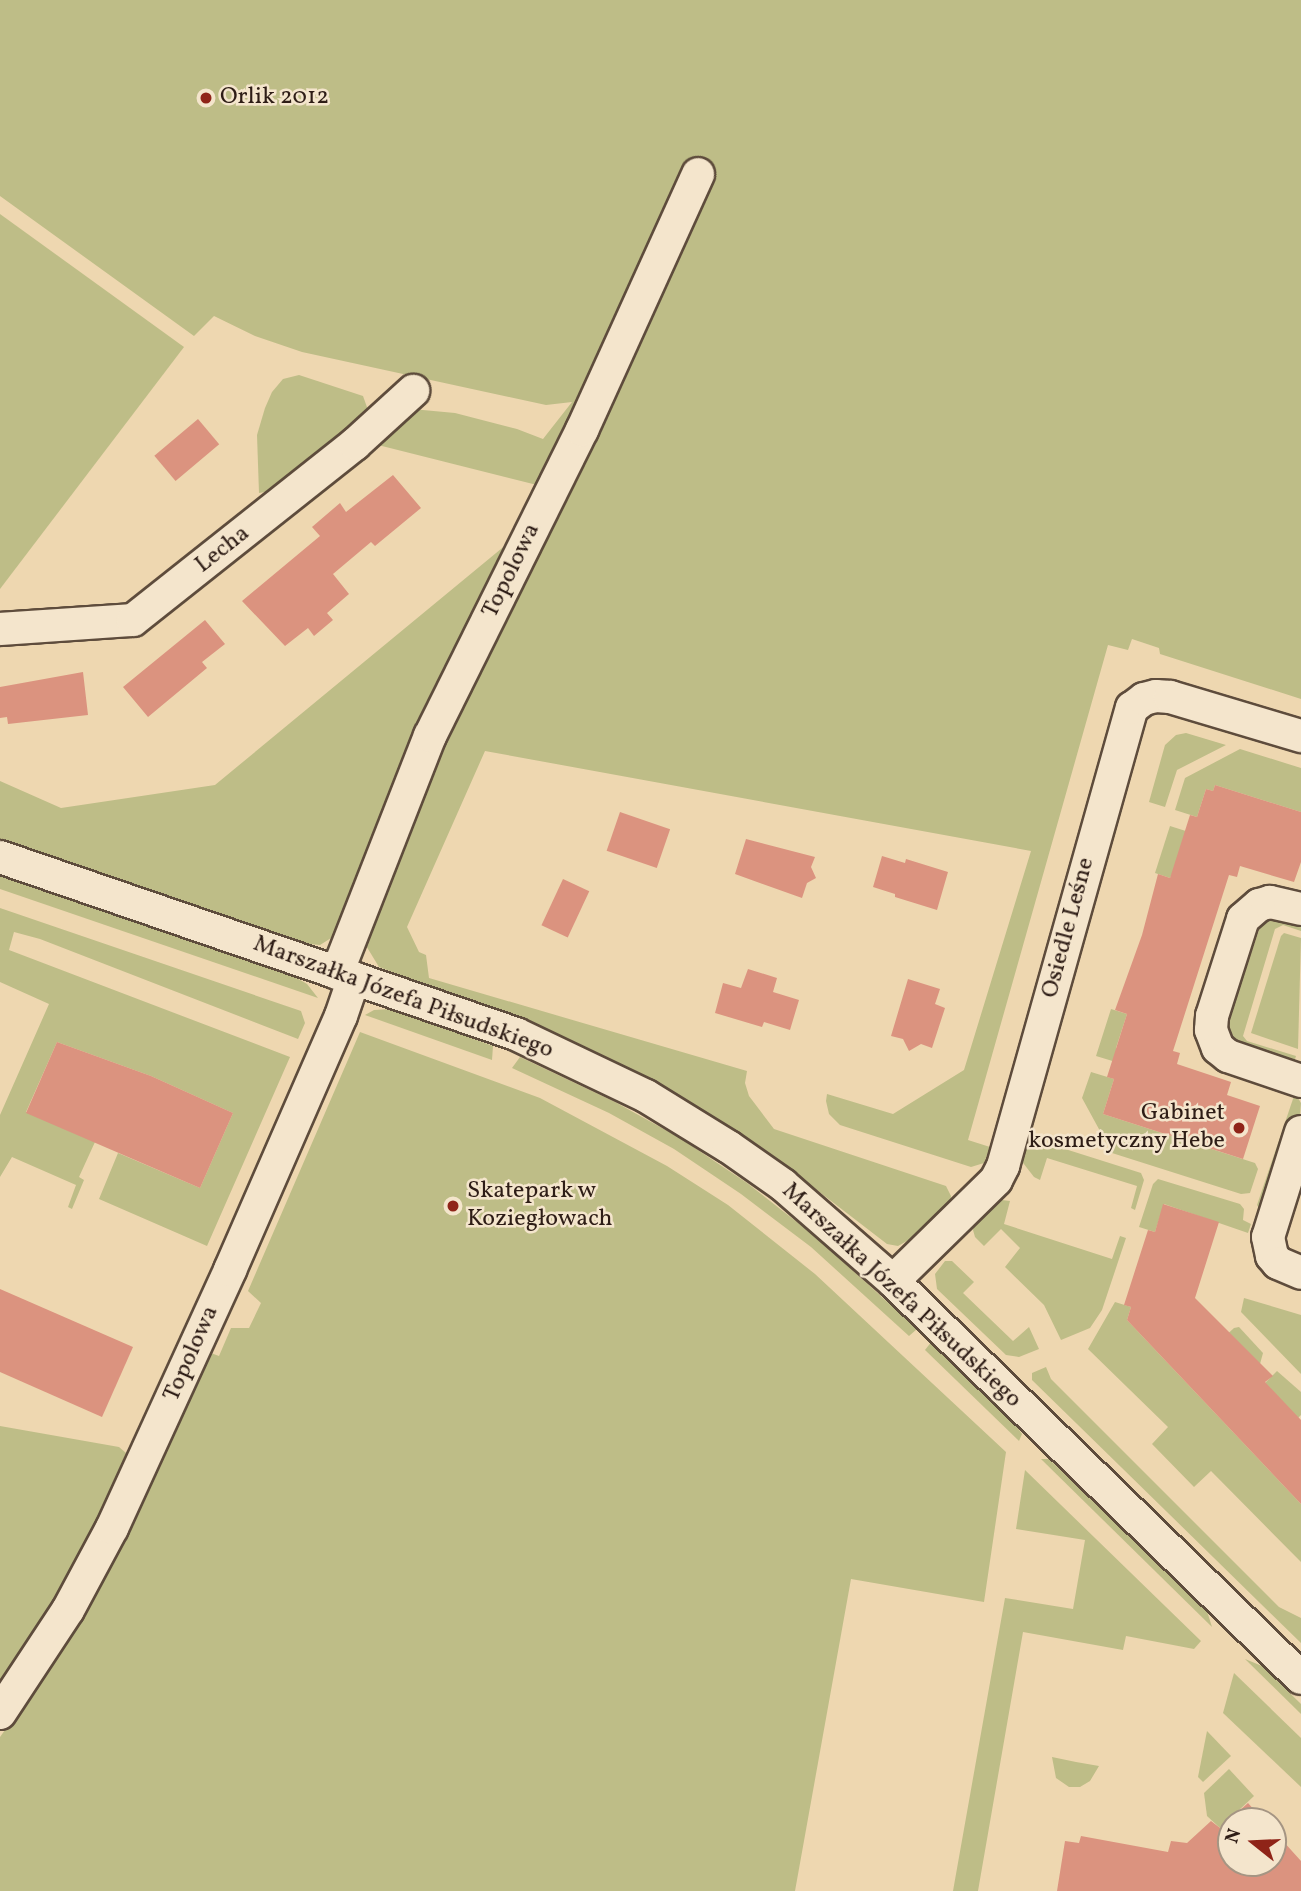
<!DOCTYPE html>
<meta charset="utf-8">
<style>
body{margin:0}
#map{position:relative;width:1301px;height:1891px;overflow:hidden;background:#eed7b0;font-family:Vollkorn,serif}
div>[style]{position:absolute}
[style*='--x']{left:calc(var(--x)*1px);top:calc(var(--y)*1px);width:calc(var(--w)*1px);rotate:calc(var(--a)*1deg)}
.green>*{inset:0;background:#bebd87}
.building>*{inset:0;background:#db937f;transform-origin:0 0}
.roads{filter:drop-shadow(2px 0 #5e4c3c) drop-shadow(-2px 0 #5e4c3c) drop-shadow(0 2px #5e4c3c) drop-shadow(0 -2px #5e4c3c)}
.minor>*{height:32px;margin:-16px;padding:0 16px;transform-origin:16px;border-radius:16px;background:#f4e5cc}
.dots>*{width:19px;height:19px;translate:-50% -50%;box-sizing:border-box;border:4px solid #f4e5cc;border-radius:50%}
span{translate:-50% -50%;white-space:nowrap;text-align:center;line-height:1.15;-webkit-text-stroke:5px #f4e5cc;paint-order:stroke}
.poi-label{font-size:24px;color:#2e1d16}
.left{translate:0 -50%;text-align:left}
.right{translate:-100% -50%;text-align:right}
.street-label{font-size:24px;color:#2e1d16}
.north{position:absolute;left:1217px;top:1807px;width:70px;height:70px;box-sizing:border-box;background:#f4e5cc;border:2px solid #a59583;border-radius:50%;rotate:288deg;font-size:19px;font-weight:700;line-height:28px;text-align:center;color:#2e1d16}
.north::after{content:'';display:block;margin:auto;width:24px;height:32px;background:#8f2418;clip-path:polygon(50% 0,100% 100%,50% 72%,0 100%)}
</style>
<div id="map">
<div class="green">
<div style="clip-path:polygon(0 0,1301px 0,1301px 699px,1160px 654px,1159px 648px,1132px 639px,1128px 650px,1108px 645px,968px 1140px,990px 1147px,984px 1163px,971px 1167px,840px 1125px,829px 1114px,826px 1101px,827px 1094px,893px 1114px,964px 1070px,1031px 851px,485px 751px,407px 927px,419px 952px,426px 955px,429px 978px,747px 1071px,745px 1083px,749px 1096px,774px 1129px,946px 1186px,951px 1196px,950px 1204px,914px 1237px,898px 1246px,887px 1244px,774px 1157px,681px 1097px,554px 1033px,379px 967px,365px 944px,339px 933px,320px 945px,299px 943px,0 840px,0 781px,61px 808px,215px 785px,524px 530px,541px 486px,378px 445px,412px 409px,455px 413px,517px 429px,543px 439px,572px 402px,546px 405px,302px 352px,255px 336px,214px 316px,194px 336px,0 196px)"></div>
<div style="clip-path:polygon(0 214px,184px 347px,0 589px)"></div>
<div style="clip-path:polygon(299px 375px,363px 396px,368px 410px,352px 428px,271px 491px,259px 493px,257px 435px,265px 408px,272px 392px,283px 379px)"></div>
<div style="clip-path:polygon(1186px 733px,1226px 745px,1177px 770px,1165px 807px,1149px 802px,1165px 745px,1176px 735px)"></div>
<div style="clip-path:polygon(1240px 749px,1301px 768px,1301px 812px,1215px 785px,1213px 791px,1206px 789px,1197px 817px,1175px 810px,1185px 778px)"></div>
<div style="clip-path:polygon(1170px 826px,1192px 833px,1170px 878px,1155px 873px)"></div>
<div style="clip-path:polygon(0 875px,290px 974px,307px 984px,318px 998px,0 889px)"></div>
<div style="clip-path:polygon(0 908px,301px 1011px,305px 1023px,298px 1039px,40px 939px,14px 932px,9px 950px,290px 1057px,207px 1246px,99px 1199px,118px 1153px,200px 1188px,233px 1113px,151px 1076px,57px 1042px,26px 1112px,95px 1142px,79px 1177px,84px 1180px,72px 1209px,68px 1207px,76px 1185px,12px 1157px,0 1177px,0 1115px,49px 1004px,0 982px)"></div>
<div style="clip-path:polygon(1264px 915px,1301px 920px,1301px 931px,1283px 925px,1275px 929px,1243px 1036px,1247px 1041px,1296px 1056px,1293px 1066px,1231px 1046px,1225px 1031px)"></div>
<div style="clip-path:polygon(1284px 933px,1301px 938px,1298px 1049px,1251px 1033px,1281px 936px)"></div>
<div style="clip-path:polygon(391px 1009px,493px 1046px,492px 1060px,365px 1015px,374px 1010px)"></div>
<div style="clip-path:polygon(1111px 1009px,1127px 1014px,1116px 1048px,1119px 1063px,1096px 1056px)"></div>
<div style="clip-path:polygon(360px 1032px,540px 1098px,667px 1166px,728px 1205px,815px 1274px,1006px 1452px,984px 1602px,851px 1579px,795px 1891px,0 1891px,0 1737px,15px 1716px,208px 1352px,219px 1356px,231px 1328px,249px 1328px,261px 1303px,248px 1291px)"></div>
<div style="clip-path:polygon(520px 1057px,615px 1102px,680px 1138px,747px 1183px,816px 1237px,917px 1329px,909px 1336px,811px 1247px,741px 1194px,674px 1149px,609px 1113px,512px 1068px)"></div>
<div style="clip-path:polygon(1091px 1072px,1114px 1079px,1103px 1114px,1255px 1163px,1258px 1169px,1250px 1193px,1241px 1194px,1112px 1153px,1082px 1098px)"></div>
<div style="clip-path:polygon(1295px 1093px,1301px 1103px,1300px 1117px,1260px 1210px,1257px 1205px)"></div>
<div style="clip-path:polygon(1024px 1136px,1141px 1173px,1144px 1180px,1135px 1210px,1131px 1208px,1137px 1186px,1047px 1158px,1040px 1180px,1034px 1177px,1020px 1159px)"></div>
<div style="clip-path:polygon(1158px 1179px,1240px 1204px,1244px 1209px,1243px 1220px,1251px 1224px,1248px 1233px,1164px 1204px,1155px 1232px,1139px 1227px,1153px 1184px)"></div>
<div style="clip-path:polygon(1002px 1200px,1010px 1201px,1004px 1224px,1112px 1259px,1120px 1236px,1126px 1238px,1102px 1310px,1090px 1328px,1061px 1340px,1044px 1305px,1005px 1267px,1020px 1248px,1001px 1229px,984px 1246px,975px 1237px,973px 1230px,976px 1219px,992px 1204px)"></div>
<div style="clip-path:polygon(945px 1261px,952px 1261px,974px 1282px,963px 1293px,1013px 1341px,1029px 1327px,1039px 1349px,1019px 1357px,1006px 1355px,937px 1289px,935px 1274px)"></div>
<div style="clip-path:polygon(1244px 1298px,1301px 1315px,1301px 1374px,1241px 1312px)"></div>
<div style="clip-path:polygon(1115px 1302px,1131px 1307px,1127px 1320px,1301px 1504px,1301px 1562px,1211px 1471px,1194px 1487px,1152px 1444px,1168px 1427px,1088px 1349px)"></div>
<div style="clip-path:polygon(1239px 1327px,1263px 1353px,1260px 1364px,1222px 1339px,1234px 1328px)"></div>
<div style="clip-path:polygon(932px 1341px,1015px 1424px,1022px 1434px,1019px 1441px,925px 1350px)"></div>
<div style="clip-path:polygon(1046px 1367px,1051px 1379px,1279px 1607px,1301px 1618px,1301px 1643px,1032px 1380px,1032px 1373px)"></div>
<div style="clip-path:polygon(1277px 1371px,1301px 1392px,1301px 1415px,1297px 1419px,1264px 1384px)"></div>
<div style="clip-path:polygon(0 1426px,119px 1447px,126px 1453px,83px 1563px,0 1695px)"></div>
<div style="clip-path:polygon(1041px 1459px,1049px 1459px,1207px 1611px,1212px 1627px)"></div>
<div style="clip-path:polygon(1025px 1470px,1201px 1641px,1194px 1649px,1126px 1636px,1123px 1650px,1023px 1632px,978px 1891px,953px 1891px,1005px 1598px,1073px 1609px,1085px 1540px,1016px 1529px)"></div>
<div style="clip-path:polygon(1245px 1659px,1262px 1666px,1301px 1704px,1301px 1714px)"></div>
<div style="clip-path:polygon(1234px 1673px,1301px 1738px,1301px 1787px,1223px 1713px)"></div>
<div style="clip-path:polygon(1207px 1731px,1231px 1756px,1203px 1782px,1198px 1777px)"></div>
<div style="clip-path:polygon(1052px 1757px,1076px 1762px,1099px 1766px,1090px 1781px,1080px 1787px,1069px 1787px,1056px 1778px)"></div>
<div style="clip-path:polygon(1229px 1769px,1254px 1796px,1220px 1828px,1207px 1816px,1204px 1793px)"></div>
</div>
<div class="building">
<div style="left:198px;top:419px;width:33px;height:57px;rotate:50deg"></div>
<div style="clip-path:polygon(393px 475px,421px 508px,375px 546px,371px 542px,333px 574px,349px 594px,327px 613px,333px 620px,314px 636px,308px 628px,285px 646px,242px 601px,320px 536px,312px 527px,340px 503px,346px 512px)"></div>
<div style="clip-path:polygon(205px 620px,225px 644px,202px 662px,207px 668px,148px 717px,123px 687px)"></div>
<div style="clip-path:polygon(83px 672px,88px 715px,8px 724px,7px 717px,0 718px,0 687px)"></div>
<div style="clip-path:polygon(1215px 785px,1301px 812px,1301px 862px,1294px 882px,1240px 866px,1237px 877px,1229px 875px,1173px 1051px,1180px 1053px,1177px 1064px,1231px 1082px,1227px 1095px,1260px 1106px,1243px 1159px,1103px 1114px,1114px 1079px,1107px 1077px,1127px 1014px,1115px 1010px,1142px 935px,1158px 874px,1170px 878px,1190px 815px,1197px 817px,1206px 789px,1213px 791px)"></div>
<div style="left:620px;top:812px;width:53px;height:41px;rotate:19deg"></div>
<div style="clip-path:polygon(746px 839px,815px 857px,811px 867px,816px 878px,807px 883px,802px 898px,735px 874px)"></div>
<div style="clip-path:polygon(882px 856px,905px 863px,906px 859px,948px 872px,937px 910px,895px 897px,895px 894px,873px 887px)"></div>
<div style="left:563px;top:879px;width:29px;height:51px;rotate:25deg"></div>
<div style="clip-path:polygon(748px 969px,777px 978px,773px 992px,799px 1000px,790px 1030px,764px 1022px,762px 1027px,715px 1013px,723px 983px,741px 988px)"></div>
<div style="clip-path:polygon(908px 979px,940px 989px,935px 1004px,945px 1008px,932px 1048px,921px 1044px,909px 1051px,903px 1039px,891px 1036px)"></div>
<div style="clip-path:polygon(57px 1042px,151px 1076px,233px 1113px,200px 1188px,26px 1113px)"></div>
<div style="clip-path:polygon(1163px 1204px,1219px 1222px,1195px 1298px,1273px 1376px,1265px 1382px,1301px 1420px,1301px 1504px,1127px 1320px,1131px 1307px,1124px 1305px,1148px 1230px,1155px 1232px)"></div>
<div style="clip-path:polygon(0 1289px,133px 1347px,102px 1417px,0 1372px)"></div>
<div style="clip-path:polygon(1248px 1803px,1264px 1821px,1231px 1821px,1231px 1863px,1273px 1863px,1273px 1830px,1301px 1861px,1301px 1891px,1057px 1891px,1065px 1841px,1079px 1843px,1081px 1836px,1168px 1852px,1171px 1841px,1187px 1843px,1211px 1821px,1220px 1828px)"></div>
</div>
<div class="roads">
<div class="minor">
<div style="--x:0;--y:629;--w:133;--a:-3.9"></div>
<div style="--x:133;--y:620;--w:283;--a:-38.4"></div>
<div style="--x:355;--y:444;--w:79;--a:-42.4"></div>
<div style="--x:0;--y:857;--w:546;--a:18.93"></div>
<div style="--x:516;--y:1034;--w:144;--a:25.5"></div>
<div style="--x:646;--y:1096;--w:97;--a:31.6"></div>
<div style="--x:729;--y:1147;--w:66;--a:35.1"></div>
<div style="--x:783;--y:1185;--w:146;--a:41.1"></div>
<div style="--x:893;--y:1281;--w:569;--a:44.22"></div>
<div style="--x:1301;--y:909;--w:32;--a:-167"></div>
<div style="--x:1270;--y:902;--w:11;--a:165"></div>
<div style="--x:1259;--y:905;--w:21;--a:139"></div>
<div style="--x:1243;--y:919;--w:102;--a:107.7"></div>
<div style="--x:1212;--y:1016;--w:14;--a:94"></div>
<div style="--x:1211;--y:1030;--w:19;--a:69"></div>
<div style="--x:1218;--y:1048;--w:13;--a:39"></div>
<div style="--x:1228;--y:1056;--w:77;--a:18.9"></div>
<div style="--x:337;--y:973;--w:255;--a:-68.6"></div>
<div style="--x:430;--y:736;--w:342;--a:-63.6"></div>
<div style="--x:582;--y:430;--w:281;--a:-65.6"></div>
<div style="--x:1301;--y:1132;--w:110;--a:107.4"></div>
<div style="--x:1268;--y:1237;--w:19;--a:78"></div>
<div style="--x:1272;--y:1256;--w:9;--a:49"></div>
<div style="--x:1278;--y:1263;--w:25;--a:23"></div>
<div style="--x:893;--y:1281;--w:144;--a:-44.4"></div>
<div style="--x:996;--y:1180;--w:16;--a:-63"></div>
<div style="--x:1003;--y:1166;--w:476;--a:-74.3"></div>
<div style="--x:1132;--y:708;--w:15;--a:-37"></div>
<div style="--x:1144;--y:699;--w:12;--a:-14"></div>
<div style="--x:1156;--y:696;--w:14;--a:4"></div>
<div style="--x:1170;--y:697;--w:137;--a:16.6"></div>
<div style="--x:0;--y:1713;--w:123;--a:-56.6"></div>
<div style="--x:68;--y:1610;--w:93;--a:-61.8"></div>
<div style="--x:112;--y:1528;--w:284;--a:-65.4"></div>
<div style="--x:230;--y:1270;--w:277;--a:-66.4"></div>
<div style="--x:341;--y:1016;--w:40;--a:-71.1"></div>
</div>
</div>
<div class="dots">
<div style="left:206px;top:98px;background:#8f2418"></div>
<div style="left:1239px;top:1128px;background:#8f2418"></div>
<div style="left:453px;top:1206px;background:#8f2418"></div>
</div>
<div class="poi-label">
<span class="left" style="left:220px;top:98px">Orlik 2012</span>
<span class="right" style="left:1225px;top:1128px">Gabinet<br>kosmetyczny Hebe</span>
<span class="left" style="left:467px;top:1206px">Skatepark w<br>Koziegłowach</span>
</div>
<div class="street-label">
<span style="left:223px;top:550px;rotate:-38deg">Lecha</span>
<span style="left:512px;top:571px;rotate:-64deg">Topolowa</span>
<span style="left:1069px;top:928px;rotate:-75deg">Osiedle Leśne</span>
<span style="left:403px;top:998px;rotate:20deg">Marszałka Józefa Piłsudskiego</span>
<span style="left:901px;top:1296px;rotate:43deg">Marszałka Józefa Piłsudskiego</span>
<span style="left:192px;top:1354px;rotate:-66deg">Topolowa</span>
</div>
<div class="north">N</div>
</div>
